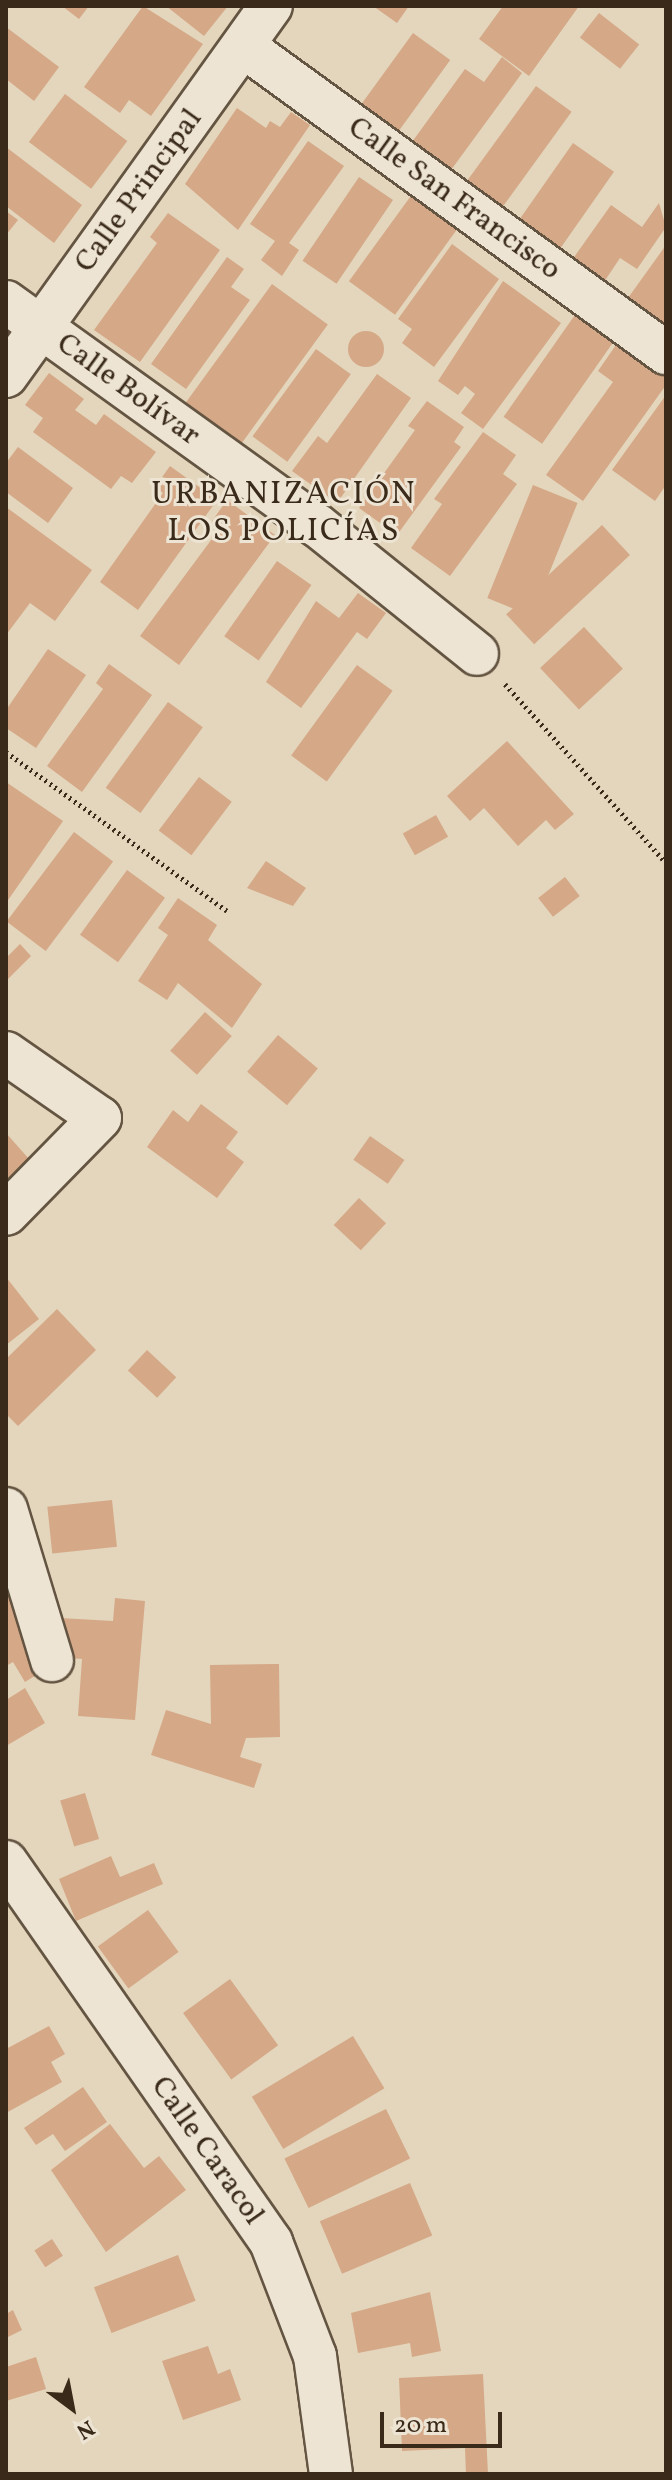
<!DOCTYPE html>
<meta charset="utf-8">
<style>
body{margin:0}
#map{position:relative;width:672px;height:2480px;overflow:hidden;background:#e3d6bc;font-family:Vollkorn,serif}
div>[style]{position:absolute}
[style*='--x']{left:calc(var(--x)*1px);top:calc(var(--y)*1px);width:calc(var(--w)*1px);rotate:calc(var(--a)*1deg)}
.building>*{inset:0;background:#d5a887;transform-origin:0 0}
.round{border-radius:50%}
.path>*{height:5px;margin-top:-2.5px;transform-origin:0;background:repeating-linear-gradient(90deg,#3a2a19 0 2px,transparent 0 6px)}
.roads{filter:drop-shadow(2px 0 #645542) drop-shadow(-2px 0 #645542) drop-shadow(0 2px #645542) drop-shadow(0 -2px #645542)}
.minor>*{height:42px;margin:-21px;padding:0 21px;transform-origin:21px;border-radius:21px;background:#ede4d3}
span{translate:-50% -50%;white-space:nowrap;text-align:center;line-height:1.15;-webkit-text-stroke:6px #ede4d3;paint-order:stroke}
.street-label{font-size:30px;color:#3a2a19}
.neighbourhood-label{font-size:32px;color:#3a2a19;letter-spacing:2px}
.frame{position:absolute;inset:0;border:8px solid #3a2a19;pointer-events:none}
.north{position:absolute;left:32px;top:2368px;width:80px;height:80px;-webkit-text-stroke:6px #ede4d3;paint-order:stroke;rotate:148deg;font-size:22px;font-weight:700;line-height:32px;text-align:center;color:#3a2a19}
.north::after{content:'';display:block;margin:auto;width:28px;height:36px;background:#3a2a19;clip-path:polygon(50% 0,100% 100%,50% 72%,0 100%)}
.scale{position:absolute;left:380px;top:2412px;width:122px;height:36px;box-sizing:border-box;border:4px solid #3a2a19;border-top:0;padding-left:10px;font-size:24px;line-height:28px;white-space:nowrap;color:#3a2a19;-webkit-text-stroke:6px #ede4d3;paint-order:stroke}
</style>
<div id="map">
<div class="building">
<div style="clip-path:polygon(62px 6px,89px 6px,79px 19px)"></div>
<div style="clip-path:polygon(143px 6px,203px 44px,151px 116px,129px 100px,120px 113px,84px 87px)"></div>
<div style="clip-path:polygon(166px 6px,228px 6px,204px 36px)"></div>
<div style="clip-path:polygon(373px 6px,409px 6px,397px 23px)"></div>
<div style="clip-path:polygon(503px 6px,579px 6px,529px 76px,479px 39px)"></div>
<div style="left:599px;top:13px;width:51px;height:31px;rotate:38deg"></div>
<div style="clip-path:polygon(6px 27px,59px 67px,34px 101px,6px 79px)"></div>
<div style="left:413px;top:33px;width:46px;height:87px;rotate:36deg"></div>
<div style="clip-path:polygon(502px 57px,522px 73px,451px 170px,412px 142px,465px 69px,484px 82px)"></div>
<div style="left:536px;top:86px;width:44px;height:120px;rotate:36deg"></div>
<div style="left:65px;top:94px;width:78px;height:60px;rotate:37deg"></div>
<div style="clip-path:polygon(237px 108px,266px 128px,270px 121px,280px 127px,291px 112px,310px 125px,238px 230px,185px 184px)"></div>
<div style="clip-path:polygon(308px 141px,344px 166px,289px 243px,299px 250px,282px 276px,261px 260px,275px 241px,250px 224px)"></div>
<div style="left:573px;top:143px;width:50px;height:94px;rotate:35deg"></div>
<div style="clip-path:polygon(6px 147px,82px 205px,54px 243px,6px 206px)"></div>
<div style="left:359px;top:177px;width:41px;height:101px;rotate:34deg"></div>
<div style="left:413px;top:193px;width:57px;height:109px;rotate:36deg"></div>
<div style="clip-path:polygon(659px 203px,666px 227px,637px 269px,620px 258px,604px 282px,572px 260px,611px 205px,642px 227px)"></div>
<div style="clip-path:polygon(6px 211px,18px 220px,6px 235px)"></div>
<div style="clip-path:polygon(168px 213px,220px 250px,140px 362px,94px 330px,157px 243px,150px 237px)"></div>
<div style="clip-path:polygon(452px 244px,499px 279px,434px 367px,402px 343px,412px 329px,398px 319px)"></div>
<div style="clip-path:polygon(666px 245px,666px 323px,665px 324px,628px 298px)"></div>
<div style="clip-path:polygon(227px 257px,244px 269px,231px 287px,250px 300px,186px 389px,151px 364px)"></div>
<div style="clip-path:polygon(503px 281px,561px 323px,483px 429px,461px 413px,475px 394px,465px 386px,458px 395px,438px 381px)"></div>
<div style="left:272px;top:284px;width:69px;height:150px;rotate:36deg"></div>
<div style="left:577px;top:312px;width:47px;height:128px;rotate:35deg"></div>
<div class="round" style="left:348px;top:331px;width:36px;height:36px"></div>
<div style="clip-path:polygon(618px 342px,666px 377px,666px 385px,583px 501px,546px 475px,613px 382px,598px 371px)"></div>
<div style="left:316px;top:349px;width:43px;height:108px;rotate:36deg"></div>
<div style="clip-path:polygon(49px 373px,84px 399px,75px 410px,96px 425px,104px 414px,156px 452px,132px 483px,121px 476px,111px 489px,33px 432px,43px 418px,25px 405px)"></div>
<div style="clip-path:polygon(377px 374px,411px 398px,337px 503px,292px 471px,318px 436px,327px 443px)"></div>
<div style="clip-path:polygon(666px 395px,666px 485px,655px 501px,612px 470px)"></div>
<div style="clip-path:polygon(427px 401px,464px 427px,454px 442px,461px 447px,397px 535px,359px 508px,415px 430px,408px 426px)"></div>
<div style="clip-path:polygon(483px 432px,516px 455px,503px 474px,517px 484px,450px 576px,411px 548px,442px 504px,434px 499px)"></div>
<div style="clip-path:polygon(18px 447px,73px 488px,48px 523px,6px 492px,6px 463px)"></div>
<div style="clip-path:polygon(170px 466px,217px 500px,138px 610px,100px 582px,163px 493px,155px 487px)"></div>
<div style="left:533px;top:485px;width:48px;height:122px;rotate:22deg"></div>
<div style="clip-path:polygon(227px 500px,275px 535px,179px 665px,140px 636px,220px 528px,212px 521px)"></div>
<div style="clip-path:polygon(6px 507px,92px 570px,55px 621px,30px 603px,6px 635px)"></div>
<div style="left:602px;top:525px;width:41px;height:131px;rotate:47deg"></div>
<div style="left:277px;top:561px;width:42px;height:92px;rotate:35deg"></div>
<div style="clip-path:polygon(358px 593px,386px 613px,367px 639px,357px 632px,301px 708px,266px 682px,316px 601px,339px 618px)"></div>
<div style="left:584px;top:627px;width:57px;height:60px;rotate:47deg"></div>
<div style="clip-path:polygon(48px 649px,86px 675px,36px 748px,6px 728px,6px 710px)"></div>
<div style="clip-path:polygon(109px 664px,152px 695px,82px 792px,47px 766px,103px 689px,96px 683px)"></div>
<div style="left:357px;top:665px;width:44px;height:112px;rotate:36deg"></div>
<div style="left:168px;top:702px;width:43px;height:106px;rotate:36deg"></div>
<div style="clip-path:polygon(507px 741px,574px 814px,555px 830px,546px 820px,518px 846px,484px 808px,470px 821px,447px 796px)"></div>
<div style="left:199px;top:777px;width:41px;height:67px;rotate:37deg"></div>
<div style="clip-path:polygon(6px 782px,63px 821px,6px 903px)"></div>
<div style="left:436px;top:815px;width:25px;height:38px;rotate:61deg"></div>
<div style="left:74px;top:832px;width:49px;height:112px;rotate:37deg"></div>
<div style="clip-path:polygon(266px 861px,306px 888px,293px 906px,247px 888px)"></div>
<div style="left:127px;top:870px;width:47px;height:80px;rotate:36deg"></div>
<div style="left:565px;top:877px;width:24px;height:34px;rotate:52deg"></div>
<div style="clip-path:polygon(178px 898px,217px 925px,208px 940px,262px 984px,232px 1028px,178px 983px,167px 1000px,138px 981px,168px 935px,158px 928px)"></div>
<div style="clip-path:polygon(20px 944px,31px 956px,6px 981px,6px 958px)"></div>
<div style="left:205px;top:1012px;width:36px;height:52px;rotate:42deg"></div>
<div style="left:278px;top:1035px;width:52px;height:48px;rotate:40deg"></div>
<div style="clip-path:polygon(201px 1104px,238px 1132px,226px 1148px,244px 1162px,217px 1198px,147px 1147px,173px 1110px,188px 1122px)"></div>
<div style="clip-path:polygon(6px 1133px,29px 1159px,6px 1180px)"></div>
<div style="left:370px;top:1136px;width:42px;height:29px;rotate:35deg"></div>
<div style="left:359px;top:1198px;width:37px;height:37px;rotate:43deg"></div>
<div style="clip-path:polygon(6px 1277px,39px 1319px,6px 1345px)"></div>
<div style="clip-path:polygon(57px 1309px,96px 1350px,18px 1426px,6px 1414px,6px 1359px)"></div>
<div style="left:147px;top:1350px;width:40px;height:28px;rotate:43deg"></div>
<div style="left:112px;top:1500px;width:47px;height:65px;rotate:84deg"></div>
<div style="clip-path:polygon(6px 1574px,41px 1672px,25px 1682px,13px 1662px,6px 1666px)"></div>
<div style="clip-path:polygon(115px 1598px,145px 1601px,135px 1720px,78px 1716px,82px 1659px,57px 1657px,60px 1618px,113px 1621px)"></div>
<div style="clip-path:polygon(279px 1664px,280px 1737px,246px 1738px,240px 1757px,262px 1764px,254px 1788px,151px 1755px,166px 1710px,211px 1724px,210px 1665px)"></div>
<div style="clip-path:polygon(25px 1688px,45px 1723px,6px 1746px,6px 1700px)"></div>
<div style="left:85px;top:1793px;width:48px;height:26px;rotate:73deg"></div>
<div style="clip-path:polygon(111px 1856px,120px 1877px,154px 1863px,163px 1884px,76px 1921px,59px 1879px)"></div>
<div style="left:148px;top:1910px;width:52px;height:62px;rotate:54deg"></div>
<div style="left:230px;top:1979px;width:82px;height:58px;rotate:54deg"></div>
<div style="clip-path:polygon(49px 2026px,65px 2054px,51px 2062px,62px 2082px,6px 2113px,6px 2049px)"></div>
<div style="left:353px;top:2036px;width:61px;height:118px;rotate:59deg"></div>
<div style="clip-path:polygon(83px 2087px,107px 2122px,65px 2151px,53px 2134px,36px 2145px,24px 2128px)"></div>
<div style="left:386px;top:2109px;width:55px;height:113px;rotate:64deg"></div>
<div style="clip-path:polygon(110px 2124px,144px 2168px,159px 2156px,186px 2190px,106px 2252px,51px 2170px)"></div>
<div style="left:410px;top:2183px;width:57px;height:98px;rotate:67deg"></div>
<div style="left:52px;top:2239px;width:20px;height:21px;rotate:57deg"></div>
<div style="left:178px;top:2255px;width:49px;height:90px;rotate:69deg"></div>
<div style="clip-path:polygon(430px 2292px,441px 2351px,412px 2357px,410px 2343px,358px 2353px,351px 2313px)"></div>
<div style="clip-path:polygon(13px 2310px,22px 2330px,6px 2338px,6px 2314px)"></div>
<div style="clip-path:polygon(208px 2346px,218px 2374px,230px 2369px,241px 2400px,183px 2420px,162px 2361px)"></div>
<div style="clip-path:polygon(36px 2357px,46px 2389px,6px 2401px,6px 2367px)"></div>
<div style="clip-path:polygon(483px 2374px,488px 2474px,466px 2474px,465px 2448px,402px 2451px,399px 2378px)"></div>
</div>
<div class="path">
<div style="--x:505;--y:684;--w:241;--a:48"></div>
<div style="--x:6;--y:752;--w:272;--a:35.7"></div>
</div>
<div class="roads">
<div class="minor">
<div style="--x:243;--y:46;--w:523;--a:35.97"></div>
<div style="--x:6;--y:302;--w:384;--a:35.7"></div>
<div style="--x:318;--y:526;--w:204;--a:38.8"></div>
<div style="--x:6;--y:376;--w:455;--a:-54.4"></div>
<div style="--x:6;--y:1053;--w:114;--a:34.7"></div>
<div style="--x:100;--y:1118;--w:134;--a:134.4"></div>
<div style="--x:6;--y:1509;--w:158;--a:73.1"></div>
<div style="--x:6;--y:1862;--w:463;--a:55.1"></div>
<div style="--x:271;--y:2242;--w:122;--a:68.9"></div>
<div style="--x:315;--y:2356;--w:119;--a:82.3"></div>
</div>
</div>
<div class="street-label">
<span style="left:139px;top:191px;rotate:-54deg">Calle Principal</span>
<span style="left:454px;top:199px;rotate:36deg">Calle San Francisco</span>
<span style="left:128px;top:390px;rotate:36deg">Calle Bolívar</span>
<span style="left:207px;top:2151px;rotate:55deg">Calle Caracol</span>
</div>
<div class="neighbourhood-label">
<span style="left:284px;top:514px">URBANIZACIÓN<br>LOS POLICÍAS</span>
</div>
<div class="frame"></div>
<div class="north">N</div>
<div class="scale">20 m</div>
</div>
